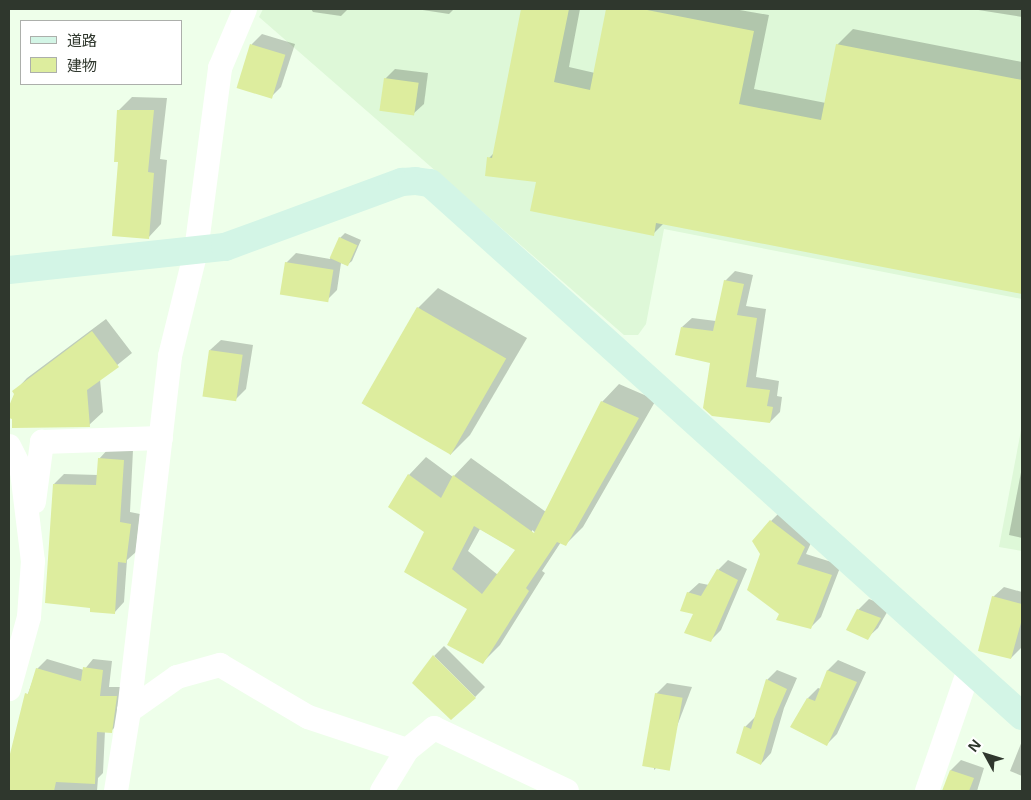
<!DOCTYPE html>
<meta charset="utf-8">
<style>
body{margin:0}
#map{position:relative;width:1031px;height:800px;overflow:hidden;background:#eeffea;font-family:"Open Sans","Noto Sans JP",sans-serif}
div>[style]{position:absolute}
[style*='--x']{left:calc(var(--x)*1px);top:calc(var(--y)*1px);width:calc(var(--w)*1px);rotate:calc(var(--a)*1deg)}
.built>*{inset:0;background:#def8d8}
.shadow>*{inset:0;background:#0003;transform-origin:0 0}
.building>*{inset:0;background:#dded9e;transform-origin:0 0}
.street>*{height:24px;margin:-12px;padding:0 12px;transform-origin:12px;border-radius:12px;background:#fff}
.secondary>*{height:28px;margin:-14px;padding:0 14px;transform-origin:14px;border-radius:14px;background:#d3f5e6}
span{translate:-50% -50%;white-space:nowrap;text-align:center;line-height:1.15;-webkit-text-stroke:5px #fff;paint-order:stroke}
.frame{position:absolute;inset:0;border:10px solid #2f372d;pointer-events:none}
.legend{position:absolute;left:20px;top:20px;width:162px;height:65px;box-sizing:border-box;background:#fff;border:1px solid #acafab;margin:0;padding:6px 9px;list-style:none;font-size:15px;color:#2f372d}
.legend li{display:flex;align-items:center;gap:10px;height:25px}
.legend b{width:25px;border:1px solid #acafab}
.north{position:absolute;left:961px;top:730px;width:50px;height:50px;-webkit-text-stroke:4px #fff;paint-order:stroke;rotate:309deg;font-size:14px;font-weight:700;line-height:20px;text-align:center;color:#2f372d}
.north::after{content:'';display:block;margin:auto;width:18px;height:22px;background:#2f372d;clip-path:polygon(50% 0,100% 100%,50% 72%,0 100%)}
</style>
<div id="map">
<div class="built">
<div style="clip-path:polygon(263px 9px,1022px 9px,1022px 299px,664px 229px,646px 324px,638px 335px,624px 335px,259px 17px)"></div>
<div style="clip-path:polygon(1022px 425px,1022px 551px,999px 547px)"></div>
</div>
<div class="shadow">
<div style="clip-path:polygon(311px 9px,348px 9px,341px 16px,313px 12px)"></div>
<div style="clip-path:polygon(416px 9px,454px 9px,449px 14px)"></div>
<div style="clip-path:polygon(523px 9px,580px 9px,569px 67px,595px 73px,608px 9px,734px 9px,769px 15px,754px 89px,826px 103px,837px 45px,853px 29px,1022px 62px,1022px 293px,664px 223px,653px 234px,489px 158px,494px 153px)"></div>
<div style="clip-path:polygon(972px 9px,1022px 9px,1022px 17px)"></div>
<div style="clip-path:polygon(262px 34px,295px 44px,281px 87px,271px 97px,238px 87px,252px 44px)"></div>
<div style="clip-path:polygon(395px 69px,428px 73px,424px 104px,413px 114px,385px 79px)"></div>
<div style="clip-path:polygon(132px 97px,167px 98px,160px 159px,167px 160px,161px 224px,148px 238px,119px 161px,119px 110px)"></div>
<div style="clip-path:polygon(345px 233px,361px 240px,352px 261px,347px 265px,341px 263px,337px 290px,327px 300px,286px 263px,296px 253px,330px 259px,340px 238px)"></div>
<div style="clip-path:polygon(735px 271px,753px 275px,746px 306px,766px 309px,756px 377px,779px 381px,777px 396px,782px 397px,780px 412px,770px 422px,711px 362px,682px 327px,692px 318px,716px 321px,725px 281px)"></div>
<div style="clip-path:polygon(438px 288px,527px 338px,470px 435px,450px 455px,418px 308px)"></div>
<div style="clip-path:polygon(106px 319px,132px 353px,100px 379px,103px 412px,89px 425px,9px 416px,9px 409px,15px 394px,14px 392px,27px 378px)"></div>
<div style="clip-path:polygon(221px 340px,253px 345px,246px 389px,236px 399px,210px 350px)"></div>
<div style="clip-path:polygon(evenodd,619px 384px,656px 400px,583px 527px,566px 544px,561px 542px,542px 571px,545px 573px,500px 645px,482px 663px,469px 609px,426px 531px,409px 475px,426px 457px,453px 477px,471px 458px,546px 512px,602px 402px,619px 384px,480px 529px,517px 550px,498px 575px,468px 551px,480px 529px,619px 384px,532px 530px,540px 536px,532px 533px,532px 530px)"></div>
<div style="clip-path:polygon(109px 448px,133px 450px,130px 512px,140px 514px,136px 552px,127px 560px,124px 602px,114px 613px,54px 484px,64px 474px,98px 475px,99px 459px)"></div>
<div style="clip-path:polygon(1022px 467px,1022px 538px,1009px 535px)"></div>
<div style="clip-path:polygon(781px 511px,814px 536px,806px 554px,841px 565px,821px 617px,810px 628px,781px 613px,771px 521px)"></div>
<div style="clip-path:polygon(728px 560px,747px 569px,721px 630px,711px 640px,695px 614px,688px 593px,699px 583px,709px 585px,718px 570px)"></div>
<div style="clip-path:polygon(1004px 587px,1022px 592px,1022px 643px,1021px 648px,1011px 658px,993px 597px)"></div>
<div style="clip-path:polygon(869px 599px,890px 607px,878px 628px,867px 638px,858px 610px)"></div>
<div style="left:444px;top:646px;width:58px;height:14px;rotate:45deg"></div>
<div style="clip-path:polygon(47px 659px,84px 670px,93px 659px,112px 661px,109px 687px,126px 687px,120px 722px,111px 731px,105px 731px,103px 773px,98px 778px,97px 791px,9px 791px,9px 764px,21px 713px,37px 669px)"></div>
<div style="clip-path:polygon(838px 660px,866px 672px,837px 734px,827px 744px,808px 698px,818px 688px,821px 689px,828px 670px)"></div>
<div style="clip-path:polygon(777px 670px,797px 678px,784px 708px,771px 753px,761px 764px,737px 753px,745px 727px,756px 716px,767px 680px)"></div>
<div style="clip-path:polygon(667px 683px,692px 687px,664px 760px,654px 770px,656px 694px)"></div>
<div style="clip-path:polygon(1022px 741px,1022px 776px,1010px 771px)"></div>
<div style="clip-path:polygon(961px 760px,984px 768px,977px 791px,943px 791px,951px 770px)"></div>
</div>
<div class="building">
<div style="clip-path:polygon(521px 9px,569px 9px,554px 82px,590px 90px,606px 9px,642px 9px,754px 31px,739px 104px,821px 120px,836px 44px,1022px 80px,1022px 294px,656px 223px,654px 236px,530px 211px,536px 182px,485px 176px,487px 157px,492px 158px)"></div>
<div style="left:250px;top:44px;width:37px;height:46px;rotate:17deg"></div>
<div style="left:384px;top:78px;width:35px;height:33px;rotate:8deg"></div>
<div style="clip-path:polygon(117px 110px,154px 110px,148px 172px,154px 173px,149px 239px,112px 236px,118px 162px,114px 162px)"></div>
<div style="left:339px;top:237px;width:20px;height:23px;rotate:24deg"></div>
<div style="left:285px;top:262px;width:49px;height:33px;rotate:9deg"></div>
<div style="clip-path:polygon(724px 280px,744px 284px,737px 315px,757px 318px,746px 387px,770px 390px,767px 406px,773px 407px,770px 423px,712px 416px,703px 408px,710px 363px,675px 355px,681px 327px,713px 331px)"></div>
<div style="left:417px;top:307px;width:103px;height:111px;rotate:30deg"></div>
<div style="clip-path:polygon(92px 331px,119px 367px,87px 390px,90px 427px,12px 428px,12px 419px,9px 418px,9px 406px,14px 394px,12px 391px)"></div>
<div style="left:209px;top:350px;width:34px;height:47px;rotate:8deg"></div>
<div style="clip-path:polygon(evenodd,601px 401px,639px 418px,566px 546px,557px 542px,526px 588px,529px 591px,483px 664px,447px 645px,467px 609px,404px 572px,424px 532px,388px 507px,408px 474px,441px 498px,453px 475px,534px 533px,601px 401px,474px 526px,515px 550px,482px 594px,452px 569px,474px 526px)"></div>
<div style="clip-path:polygon(98px 458px,124px 460px,120px 522px,131px 524px,126px 563px,118px 562px,115px 614px,90px 612px,90px 608px,45px 603px,53px 484px,96px 485px)"></div>
<div style="clip-path:polygon(770px 520px,805px 547px,797px 564px,832px 575px,811px 629px,776px 620px,779px 614px,747px 590px,760px 554px,752px 541px)"></div>
<div style="clip-path:polygon(717px 569px,738px 580px,711px 642px,684px 633px,693px 614px,680px 611px,687px 592px,701px 596px)"></div>
<div style="clip-path:polygon(992px 596px,1022px 604px,1022px 619px,1011px 659px,978px 651px)"></div>
<div style="clip-path:polygon(857px 609px,881px 618px,868px 640px,846px 630px)"></div>
<div style="clip-path:polygon(433px 655px,476px 698px,451px 720px,412px 683px)"></div>
<div style="clip-path:polygon(83px 667px,103px 670px,100px 696px,117px 696px,112px 733px,97px 732px,95px 784px,56px 782px,54px 791px,9px 791px,9px 758px,25px 693px,28px 694px,36px 668px,81px 681px)"></div>
<div style="clip-path:polygon(827px 670px,857px 682px,827px 746px,790px 727px,807px 698px,815px 701px)"></div>
<div style="clip-path:polygon(766px 679px,787px 689px,774px 719px,761px 765px,736px 753px,744px 726px,751px 729px)"></div>
<div style="left:655px;top:693px;width:28px;height:74px;rotate:10deg"></div>
<div style="clip-path:polygon(950px 770px,974px 778px,969px 791px,942px 791px)"></div>
</div>
<div class="street">
<div style="--x:9;--y:446;--w:29;--a:63"></div>
<div style="--x:22;--y:472;--w:90;--a:83"></div>
<div style="--x:33;--y:561;--w:56;--a:94.1"></div>
<div style="--x:29;--y:617;--w:75;--a:105.5"></div>
<div style="--x:34;--y:502;--w:61;--a:-82.4"></div>
<div style="--x:42;--y:442;--w:119;--a:-1.9"></div>
<div style="--x:129;--y:711;--w:59;--a:-35.3"></div>
<div style="--x:177;--y:677;--w:45;--a:-15.6"></div>
<div style="--x:220;--y:665;--w:102;--a:30.6"></div>
<div style="--x:308;--y:717;--w:104;--a:18.4"></div>
<div style="--x:116;--y:791;--w:81;--a:-80.8"></div>
<div style="--x:129;--y:711;--w:357;--a:-83.4"></div>
<div style="--x:170;--y:356;--w:108;--a:-76.1"></div>
<div style="--x:196;--y:251;--w:185;--a:-82.5"></div>
<div style="--x:220;--y:68;--w:64;--a:-67"></div>
<div style="--x:382;--y:791;--w:48;--a:-58.6"></div>
<div style="--x:407;--y:750;--w:35;--a:-39"></div>
<div style="--x:434;--y:728;--w:147;--a:25.3"></div>
<div style="--x:927;--y:791;--w:128;--a:-70.9"></div>
</div>
<div class="secondary">
<div style="--x:9;--y:270;--w:217;--a:-6.1"></div>
<div style="--x:225;--y:247;--w:189;--a:-20.2"></div>
<div style="--x:402;--y:182;--w:13;--a:-4"></div>
<div style="--x:415;--y:181;--w:15;--a:8"></div>
<div style="--x:430;--y:183;--w:797;--a:42"></div>
</div>
<div class="frame"></div>
<ul class="legend">
<li><b style="height:6px;background:#d3f5e6"></b>道路</li>
<li><b style="height:14px;background:#dded9e"></b>建物</li>
</ul>
<div class="north">N</div>
</div>
